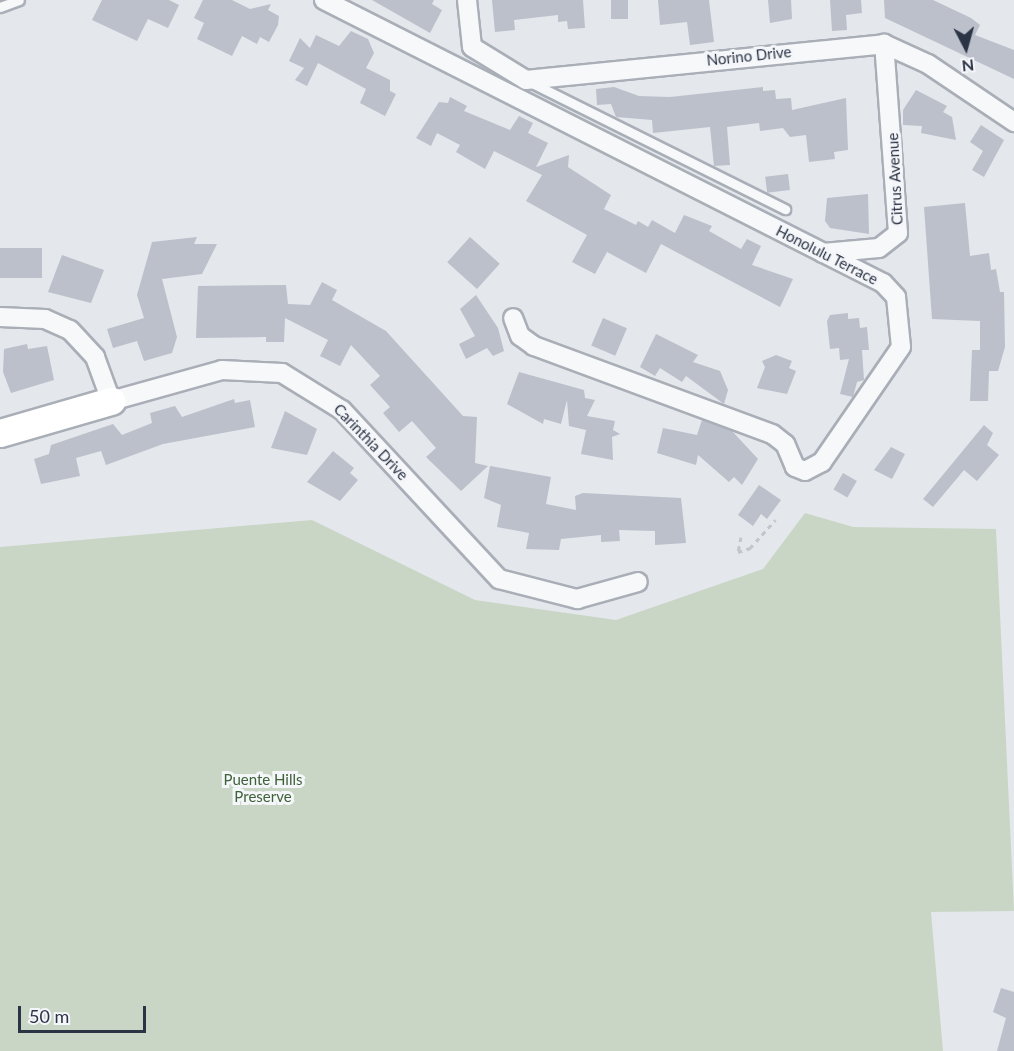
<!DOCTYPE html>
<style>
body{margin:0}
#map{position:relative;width:1014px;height:1051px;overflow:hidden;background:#e4e7ec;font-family:Lato,sans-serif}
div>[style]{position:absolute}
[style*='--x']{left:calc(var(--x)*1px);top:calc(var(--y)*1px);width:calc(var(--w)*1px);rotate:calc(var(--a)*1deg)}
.green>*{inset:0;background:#c9d6c5}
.building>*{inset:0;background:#bbc0ca;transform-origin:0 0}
.path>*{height:3px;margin-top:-1.5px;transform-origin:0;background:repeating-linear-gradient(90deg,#c2c5cb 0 4.5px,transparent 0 9px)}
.roads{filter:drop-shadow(2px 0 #a9aeb7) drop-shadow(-2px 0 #a9aeb7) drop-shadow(0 2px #a9aeb7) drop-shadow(0 -2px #a9aeb7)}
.lane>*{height:9px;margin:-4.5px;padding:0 4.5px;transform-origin:4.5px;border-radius:4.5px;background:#f7f8fa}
.street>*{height:18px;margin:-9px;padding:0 9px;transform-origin:9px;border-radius:9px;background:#f7f8fa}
.secondary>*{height:27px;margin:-13.5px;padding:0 13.5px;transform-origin:13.5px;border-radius:13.5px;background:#fff}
span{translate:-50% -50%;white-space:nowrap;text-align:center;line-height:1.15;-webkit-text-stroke:6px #f4f6f9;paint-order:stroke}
.street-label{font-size:15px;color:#2b3445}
.park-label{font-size:15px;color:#3f6138}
.north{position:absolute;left:936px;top:18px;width:60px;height:60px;-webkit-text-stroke:4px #f4f6f9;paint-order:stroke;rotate:174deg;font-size:16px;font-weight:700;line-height:24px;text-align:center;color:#2b3445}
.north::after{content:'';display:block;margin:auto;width:21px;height:27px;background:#2b3445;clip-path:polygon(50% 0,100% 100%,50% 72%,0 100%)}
.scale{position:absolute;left:18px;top:1006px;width:128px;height:27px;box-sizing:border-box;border:3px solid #2b3445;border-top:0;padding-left:8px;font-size:18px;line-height:21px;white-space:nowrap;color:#2b3445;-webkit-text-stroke:4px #f4f6f9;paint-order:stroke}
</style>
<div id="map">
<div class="green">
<div style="clip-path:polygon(805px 513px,853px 527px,996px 529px,1014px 911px,931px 912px,943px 1051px,0 1051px,0 547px,312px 520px,475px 600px,616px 620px,763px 569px)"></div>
</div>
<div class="building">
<div style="clip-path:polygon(102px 0,169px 0,179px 5px,168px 28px,148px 19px,137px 41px,92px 20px)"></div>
<div style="clip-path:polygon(203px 0,232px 0,250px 9px,271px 4px,268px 10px,279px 16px,278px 25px,269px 42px,260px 37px,257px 44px,242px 36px,232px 56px,197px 39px,204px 23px,194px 18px)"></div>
<div style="clip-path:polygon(372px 0,434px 0,432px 4px,442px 10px,430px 33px)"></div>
<div style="clip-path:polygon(492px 0,583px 0,585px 28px,568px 29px,567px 21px,558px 22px,558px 15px,514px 20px,515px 30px,495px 32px)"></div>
<div style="left:611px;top:0;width:17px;height:19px"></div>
<div style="clip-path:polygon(658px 0,709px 0,714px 42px,690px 45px,687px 22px,660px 25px)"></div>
<div style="clip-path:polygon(768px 0,791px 0,792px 19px,770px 23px)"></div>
<div style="clip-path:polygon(830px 0,861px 0,862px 13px,846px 15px,847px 30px,832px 31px)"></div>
<div style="clip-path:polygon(884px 0,933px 0,971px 18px,980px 25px,975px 35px,1014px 50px,1014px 79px,885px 18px)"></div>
<div style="clip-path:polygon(351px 31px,368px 39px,374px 53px,366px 68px,390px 80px,390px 91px,396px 94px,385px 116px,360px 103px,366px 89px,318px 63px,307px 86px,295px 80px,304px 68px,289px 61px,300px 38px,310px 48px,316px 35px,339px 46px)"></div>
<div style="clip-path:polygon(614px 87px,639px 96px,670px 97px,763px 87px,763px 91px,775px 90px,776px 99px,791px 98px,792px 110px,846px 98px,848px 150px,834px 152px,835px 159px,809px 162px,806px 135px,790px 137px,783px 128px,760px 131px,759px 123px,727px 127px,730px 165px,714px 166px,710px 127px,653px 133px,652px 120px,616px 117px,611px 104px,597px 105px,596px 89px)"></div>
<div style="clip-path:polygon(916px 90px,947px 106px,943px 112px,952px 117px,956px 140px,921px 133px,922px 126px,903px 125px,903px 110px)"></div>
<div style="clip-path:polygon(450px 97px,467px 106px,464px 111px,510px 130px,519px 116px,533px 123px,528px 133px,548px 143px,536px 167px,569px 155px,568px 167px,611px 195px,604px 209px,636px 225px,638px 221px,648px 227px,652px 220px,675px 233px,684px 215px,712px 226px,709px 231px,741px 249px,747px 239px,761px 246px,752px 265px,793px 279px,780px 307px,661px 244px,646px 273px,607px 252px,595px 274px,572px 262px,587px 235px,526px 201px,542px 175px,494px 151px,485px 169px,456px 152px,460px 145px,437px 133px,431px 146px,416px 138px,439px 102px,448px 103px)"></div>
<div style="clip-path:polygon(981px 125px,1004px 140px,984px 177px,972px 170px,983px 151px,970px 142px)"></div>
<div style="left:788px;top:174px;width:16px;height:23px;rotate:83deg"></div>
<div style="clip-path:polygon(868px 194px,869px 234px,830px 228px,825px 221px,827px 198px)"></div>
<div style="clip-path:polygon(965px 203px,970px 256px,989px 253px,991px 270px,996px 269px,1000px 292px,1004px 292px,1005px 347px,998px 371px,989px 371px,988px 401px,970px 401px,972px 350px,980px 350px,980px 321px,932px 319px,924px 207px)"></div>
<div style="clip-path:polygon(197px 237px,194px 244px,217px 244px,202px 274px,162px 279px,177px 337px,172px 353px,144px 361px,137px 341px,113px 348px,107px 329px,144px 318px,137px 295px,152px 242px)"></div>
<div style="left:470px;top:237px;width:40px;height:34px;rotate:42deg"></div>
<div style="left:42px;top:248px;width:30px;height:42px;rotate:90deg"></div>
<div style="clip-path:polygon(62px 255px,104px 270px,91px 303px,48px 292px)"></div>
<div style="clip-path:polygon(322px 282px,337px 290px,332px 300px,386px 331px,463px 416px,477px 417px,475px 463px,488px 466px,461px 491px,426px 457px,436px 448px,412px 421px,399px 432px,383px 413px,390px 407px,370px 385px,380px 376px,351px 345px,340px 366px,320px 356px,328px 340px,285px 318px,284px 342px,266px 342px,266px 337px,196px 338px,198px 286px,286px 285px,288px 304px,310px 305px)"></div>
<div style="clip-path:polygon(476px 295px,498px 328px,504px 351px,493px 356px,487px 348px,466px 359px,459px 344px,475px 336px,460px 309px)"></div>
<div style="clip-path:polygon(848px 313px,848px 319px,859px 318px,860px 328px,867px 327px,869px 350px,862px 350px,864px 380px,857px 382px,853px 397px,840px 394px,849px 359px,840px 360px,839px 348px,830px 349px,827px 321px,830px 315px)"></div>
<div style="left:603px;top:318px;width:26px;height:30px;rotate:23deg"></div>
<div style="clip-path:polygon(656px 334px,698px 355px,693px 362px,720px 371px,728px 390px,724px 404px,686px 376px,682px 382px,660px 368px,655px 376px,640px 367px)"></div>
<div style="clip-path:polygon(27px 344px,28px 349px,47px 346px,54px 380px,11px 393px,3px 372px,4px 349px)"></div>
<div style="clip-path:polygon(776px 355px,792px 361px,789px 368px,796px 371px,787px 394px,757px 388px,765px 367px,762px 361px)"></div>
<div style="clip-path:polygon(519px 372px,584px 390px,585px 398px,595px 400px,587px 416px,615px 421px,613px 430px,620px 434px,612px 437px,613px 460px,581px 454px,586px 430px,569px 426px,567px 400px,561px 424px,544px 419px,543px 424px,507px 404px)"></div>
<div style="clip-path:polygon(234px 399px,235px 403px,250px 400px,255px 427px,163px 444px,106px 465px,101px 451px,76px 458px,80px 476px,41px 484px,34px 459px,49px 454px,51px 445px,113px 424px,122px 435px,152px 423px,150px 413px,175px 406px,182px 417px)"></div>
<div style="clip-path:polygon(285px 411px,317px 429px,307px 455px,271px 448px)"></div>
<div style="clip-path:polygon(702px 420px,732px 431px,758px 459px,742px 485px,734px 477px,729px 482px,698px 455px,696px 465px,657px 453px,663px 428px,697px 435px)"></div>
<div style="clip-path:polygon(984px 425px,993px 433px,987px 445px,999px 455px,977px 481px,964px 470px,933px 507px,923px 499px)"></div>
<div style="clip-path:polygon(891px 447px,905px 454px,892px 479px,874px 470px)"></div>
<div style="clip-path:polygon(333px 451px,354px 468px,350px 473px,358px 480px,340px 501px,307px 482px)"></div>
<div style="clip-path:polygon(490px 466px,551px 477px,546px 504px,576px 510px,575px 496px,583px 493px,681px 498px,686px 543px,655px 545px,655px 531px,619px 530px,620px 541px,601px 542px,601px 535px,561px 539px,559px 550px,526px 549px,529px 533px,497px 527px,501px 505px,484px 498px)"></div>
<div style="left:843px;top:473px;width:16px;height:19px;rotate:30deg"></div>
<div style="clip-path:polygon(759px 485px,781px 500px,767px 519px,761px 514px,753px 526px,738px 515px)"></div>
<div style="clip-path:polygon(1001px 988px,1014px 992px,1014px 1051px,997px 1051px,1006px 1018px,993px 1012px)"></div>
</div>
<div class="path">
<div style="--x:741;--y:537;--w:15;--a:101"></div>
<div style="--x:738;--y:552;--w:13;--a:-18"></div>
<div style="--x:750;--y:548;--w:38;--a:-48"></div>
</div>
<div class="roads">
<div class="lane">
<div style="--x:0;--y:7;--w:20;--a:-20"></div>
<div style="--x:532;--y:83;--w:283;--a:26.5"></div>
</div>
<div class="street">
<div style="--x:324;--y:0;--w:627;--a:26.85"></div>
<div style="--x:883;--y:283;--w:19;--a:47"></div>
<div style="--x:896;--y:297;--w:50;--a:84.3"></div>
<div style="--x:901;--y:347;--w:140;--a:124.5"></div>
<div style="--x:822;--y:462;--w:19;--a:152"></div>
<div style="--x:805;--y:471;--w:11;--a:-158"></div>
<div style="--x:795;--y:467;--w:25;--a:-113"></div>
<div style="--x:785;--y:444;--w:16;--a:-142"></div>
<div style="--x:772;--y:434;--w:254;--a:-159.7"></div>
<div style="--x:534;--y:346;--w:17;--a:-144"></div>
<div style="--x:520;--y:336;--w:19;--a:-111"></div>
<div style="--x:467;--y:0;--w:47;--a:83.9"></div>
<div style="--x:472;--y:47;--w:63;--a:31.4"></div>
<div style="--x:526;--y:80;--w:360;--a:-5.7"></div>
<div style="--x:884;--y:44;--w:48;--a:24.4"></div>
<div style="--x:928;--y:64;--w:104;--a:34"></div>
<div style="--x:823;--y:253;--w:56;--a:-5.1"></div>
<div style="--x:879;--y:248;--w:24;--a:-38"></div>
<div style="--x:898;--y:233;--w:190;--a:-94.2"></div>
<div style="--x:0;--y:317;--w:45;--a:2.5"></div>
<div style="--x:45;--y:319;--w:27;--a:24"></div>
<div style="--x:70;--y:330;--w:37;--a:47"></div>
<div style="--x:95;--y:357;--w:47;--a:70"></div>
<div style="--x:111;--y:401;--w:115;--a:-15.6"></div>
<div style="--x:222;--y:370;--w:60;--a:2.9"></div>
<div style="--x:282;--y:373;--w:70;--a:31.7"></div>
<div style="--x:342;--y:410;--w:231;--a:47.1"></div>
<div style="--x:499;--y:579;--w:81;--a:14.4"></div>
<div style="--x:577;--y:599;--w:63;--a:-15.6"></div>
</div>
<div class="secondary">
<div style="--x:0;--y:433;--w:116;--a:-16.1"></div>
</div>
</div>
<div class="street-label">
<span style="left:749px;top:56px;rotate:-6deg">Norino Drive</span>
<span style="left:895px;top:179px;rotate:-93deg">Citrus Avenue</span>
<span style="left:827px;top:255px;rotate:27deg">Honolulu Terrace</span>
<span style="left:371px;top:442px;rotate:46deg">Carinthia Drive</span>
</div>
<div class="park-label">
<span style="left:263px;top:788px">Puente Hills<br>Preserve</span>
</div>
<div class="north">N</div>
<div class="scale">50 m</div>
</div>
